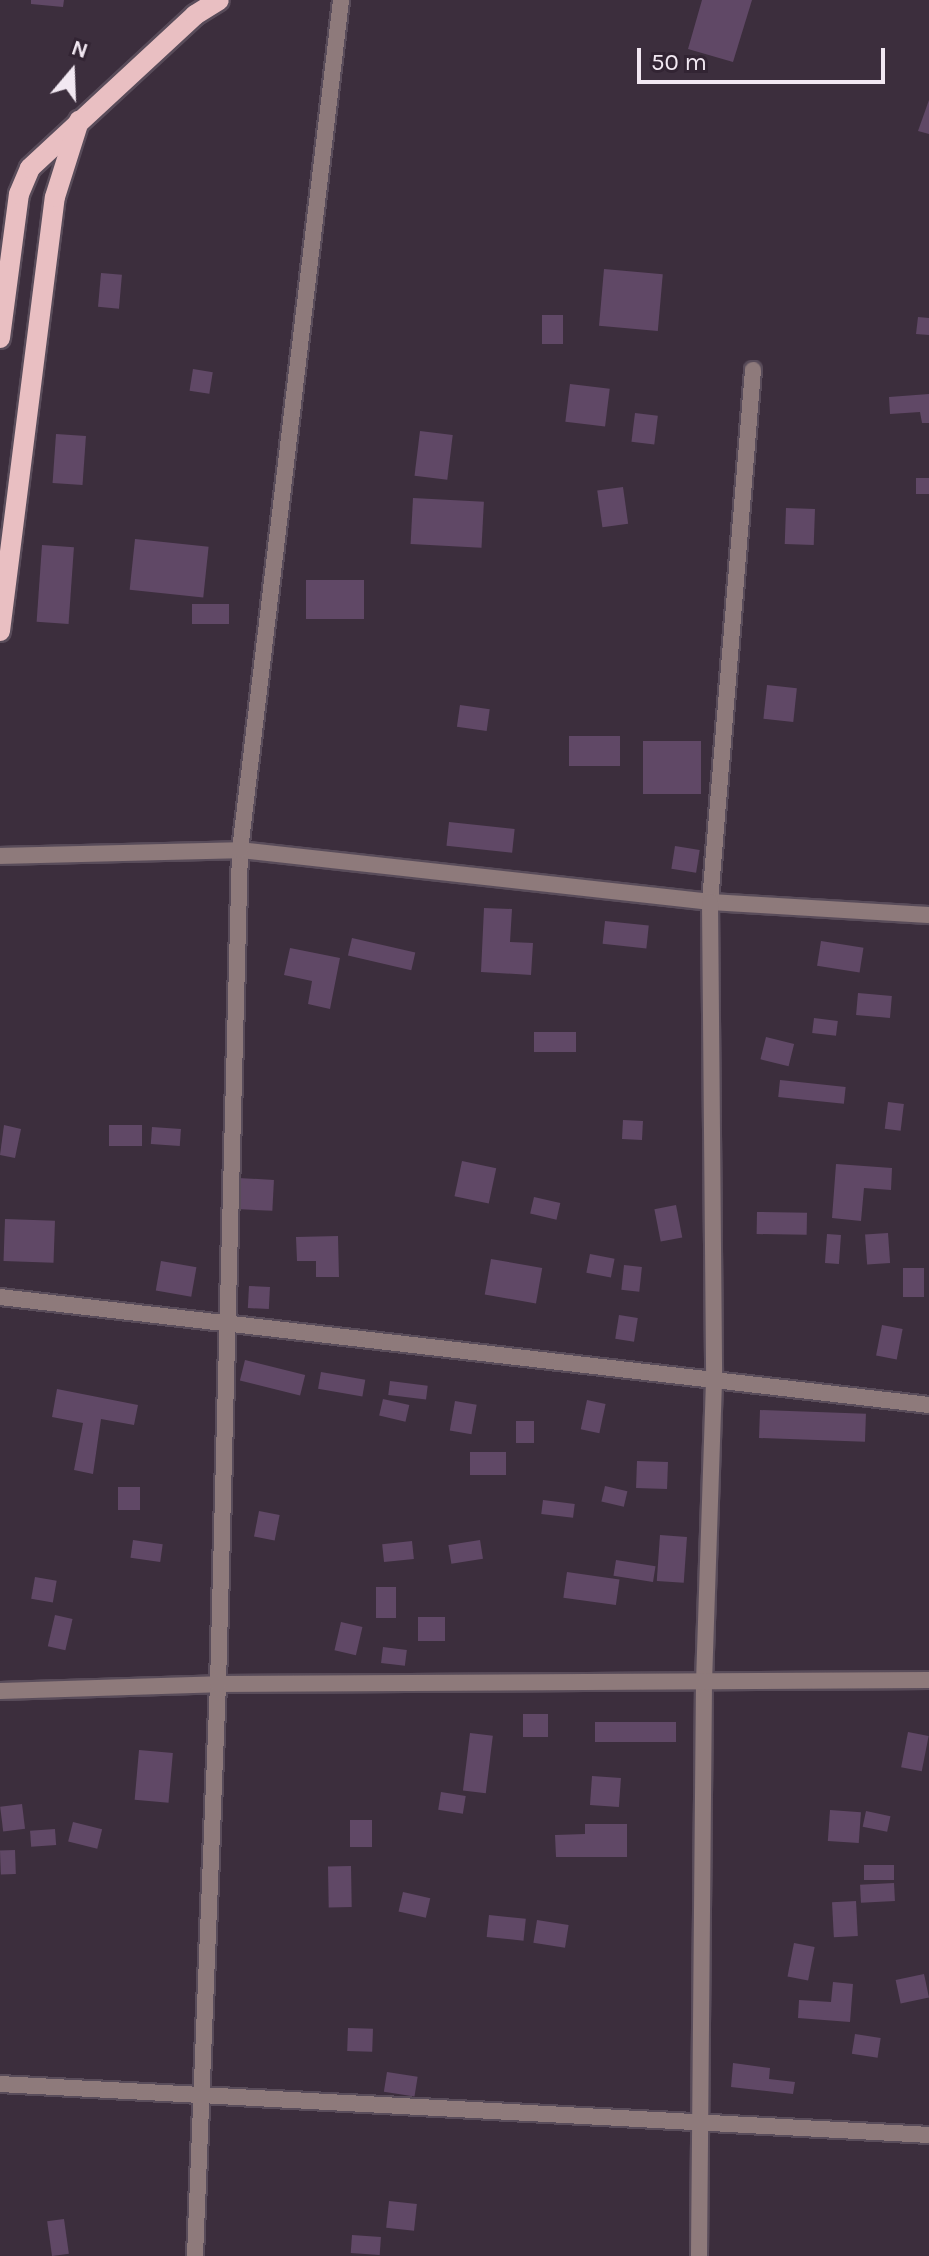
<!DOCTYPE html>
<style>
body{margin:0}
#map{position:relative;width:929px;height:2256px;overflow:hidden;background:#3c2e3d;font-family:Karla,sans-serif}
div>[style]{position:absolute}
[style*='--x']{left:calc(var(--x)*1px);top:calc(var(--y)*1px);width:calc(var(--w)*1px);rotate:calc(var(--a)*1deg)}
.building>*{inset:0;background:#604866;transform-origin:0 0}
.roads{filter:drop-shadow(2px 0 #594c5a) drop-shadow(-2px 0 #594c5a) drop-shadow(0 2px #594c5a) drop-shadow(0 -2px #594c5a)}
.minor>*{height:16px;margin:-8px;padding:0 8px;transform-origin:8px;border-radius:8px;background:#8e7a7b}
.primary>*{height:20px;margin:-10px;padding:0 10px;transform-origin:10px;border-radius:10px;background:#e9bfc2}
span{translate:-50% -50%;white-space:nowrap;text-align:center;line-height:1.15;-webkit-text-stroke:6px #322433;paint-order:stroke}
.north{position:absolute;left:32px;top:32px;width:80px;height:80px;-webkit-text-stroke:6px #322433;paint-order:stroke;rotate:19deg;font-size:22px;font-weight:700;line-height:32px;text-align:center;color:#f2e8f2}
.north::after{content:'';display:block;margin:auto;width:28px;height:36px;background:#f2e8f2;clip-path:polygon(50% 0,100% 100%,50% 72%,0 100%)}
.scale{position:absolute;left:637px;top:48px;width:248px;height:36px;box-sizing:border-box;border:4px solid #f2e8f2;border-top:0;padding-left:10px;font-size:24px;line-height:28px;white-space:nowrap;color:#f2e8f2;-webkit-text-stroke:6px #322433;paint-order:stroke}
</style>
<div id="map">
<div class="building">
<div style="clip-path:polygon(31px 0,64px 0,63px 7px,31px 4px)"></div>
<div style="clip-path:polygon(702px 0,752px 0,733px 62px,688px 49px)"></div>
<div style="clip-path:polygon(929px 100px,929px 134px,918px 131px)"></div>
<div style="left:604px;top:269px;width:59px;height:57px;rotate:5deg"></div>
<div style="left:101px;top:273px;width:21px;height:34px;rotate:5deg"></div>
<div style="left:542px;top:315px;width:21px;height:29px"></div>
<div style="clip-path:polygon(918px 317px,929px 318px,929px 335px,916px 334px)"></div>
<div style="left:193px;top:369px;width:20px;height:22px;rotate:9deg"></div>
<div style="left:570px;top:384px;width:40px;height:38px;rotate:7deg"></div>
<div style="clip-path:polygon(929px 394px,929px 423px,922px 423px,920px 412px,890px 414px,889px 397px)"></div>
<div style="left:635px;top:413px;width:23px;height:29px;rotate:7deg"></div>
<div style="left:420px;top:431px;width:33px;height:45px;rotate:7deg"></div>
<div style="left:56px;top:434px;width:30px;height:49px;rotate:4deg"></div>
<div style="left:916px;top:478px;width:13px;height:16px"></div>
<div style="left:623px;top:487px;width:37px;height:26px;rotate:82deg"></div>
<div style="left:413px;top:498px;width:71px;height:46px;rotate:3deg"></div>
<div style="left:786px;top:508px;width:29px;height:36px;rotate:2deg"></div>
<div style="left:135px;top:539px;width:74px;height:51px;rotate:6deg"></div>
<div style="left:42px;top:545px;width:32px;height:77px;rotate:4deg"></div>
<div style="left:364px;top:580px;width:39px;height:58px;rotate:90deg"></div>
<div style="left:229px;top:604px;width:20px;height:37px;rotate:90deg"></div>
<div style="left:767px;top:685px;width:30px;height:34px;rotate:6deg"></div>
<div style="left:460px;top:705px;width:30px;height:22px;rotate:8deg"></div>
<div style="left:569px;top:736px;width:51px;height:30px"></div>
<div style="left:643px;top:741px;width:58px;height:53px"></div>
<div style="left:449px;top:822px;width:66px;height:24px;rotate:6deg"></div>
<div style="left:675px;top:846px;width:25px;height:23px;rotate:9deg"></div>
<div style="clip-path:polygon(484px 908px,512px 909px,510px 942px,533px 943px,531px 975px,481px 972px)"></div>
<div style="left:605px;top:921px;width:44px;height:23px;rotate:6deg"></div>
<div style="left:352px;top:938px;width:65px;height:18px;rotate:13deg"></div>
<div style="left:821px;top:941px;width:43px;height:25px;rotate:9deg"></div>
<div style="clip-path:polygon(290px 948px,340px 958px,330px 1009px,308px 1004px,312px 981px,284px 975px)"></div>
<div style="left:858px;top:993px;width:34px;height:22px;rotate:5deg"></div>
<div style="left:814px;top:1018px;width:24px;height:15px;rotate:7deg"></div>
<div style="left:534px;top:1032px;width:42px;height:20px"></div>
<div style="left:766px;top:1037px;width:29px;height:23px;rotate:14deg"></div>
<div style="left:780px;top:1080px;width:66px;height:17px;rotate:6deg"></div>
<div style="left:888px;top:1102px;width:16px;height:27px;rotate:7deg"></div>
<div style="left:623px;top:1120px;width:20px;height:19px;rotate:3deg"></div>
<div style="clip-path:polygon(4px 1125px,21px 1129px,15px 1158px,0 1155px)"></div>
<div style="left:142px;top:1125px;width:21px;height:33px;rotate:90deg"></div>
<div style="left:152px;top:1127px;width:29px;height:17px;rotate:4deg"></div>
<div style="left:462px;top:1161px;width:35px;height:36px;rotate:12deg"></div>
<div style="clip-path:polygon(836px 1164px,892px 1168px,891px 1190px,864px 1188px,861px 1221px,832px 1218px)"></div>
<div style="left:238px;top:1178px;width:36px;height:31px;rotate:3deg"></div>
<div style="left:534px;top:1197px;width:27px;height:17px;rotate:13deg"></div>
<div style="left:676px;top:1205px;width:33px;height:22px;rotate:79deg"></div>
<div style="left:757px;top:1212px;width:50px;height:22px;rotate:1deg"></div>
<div style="left:5px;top:1219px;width:50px;height:42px;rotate:2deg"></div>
<div style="left:888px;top:1233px;width:30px;height:23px;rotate:86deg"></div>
<div style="left:827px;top:1234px;width:14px;height:29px;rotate:4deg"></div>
<div style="clip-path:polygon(338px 1236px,339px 1277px,316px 1277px,316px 1261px,297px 1261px,296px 1237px)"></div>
<div style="left:590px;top:1254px;width:25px;height:19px;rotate:11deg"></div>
<div style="left:491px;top:1259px;width:52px;height:36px;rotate:10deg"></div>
<div style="left:161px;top:1261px;width:36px;height:30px;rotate:10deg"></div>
<div style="left:624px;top:1265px;width:18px;height:25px;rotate:6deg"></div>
<div style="left:903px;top:1268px;width:21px;height:29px"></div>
<div style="left:249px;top:1286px;width:21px;height:22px;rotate:3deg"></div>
<div style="left:619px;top:1315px;width:19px;height:24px;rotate:9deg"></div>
<div style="left:882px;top:1325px;width:21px;height:31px;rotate:11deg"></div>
<div style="left:245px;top:1360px;width:62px;height:21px;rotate:14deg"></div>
<div style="left:321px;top:1372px;width:45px;height:17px;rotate:10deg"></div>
<div style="left:390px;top:1381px;width:38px;height:14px;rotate:7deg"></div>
<div style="clip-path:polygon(57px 1389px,138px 1405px,134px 1425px,101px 1419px,93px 1474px,74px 1470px,83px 1423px,52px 1417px)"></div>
<div style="left:383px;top:1399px;width:27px;height:17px;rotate:13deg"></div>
<div style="left:587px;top:1400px;width:19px;height:30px;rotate:12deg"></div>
<div style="left:455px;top:1401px;width:22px;height:30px;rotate:10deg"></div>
<div style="left:760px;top:1410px;width:106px;height:28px;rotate:2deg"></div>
<div style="left:516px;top:1421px;width:18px;height:22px"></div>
<div style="left:470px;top:1452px;width:36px;height:23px"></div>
<div style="left:637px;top:1461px;width:31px;height:27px;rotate:2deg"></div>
<div style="left:605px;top:1486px;width:23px;height:16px;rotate:13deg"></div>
<div style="left:118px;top:1487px;width:22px;height:23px"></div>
<div style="left:543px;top:1500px;width:32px;height:14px;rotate:7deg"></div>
<div style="left:259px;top:1511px;width:21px;height:26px;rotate:11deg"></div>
<div style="left:660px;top:1535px;width:27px;height:46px;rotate:4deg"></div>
<div style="left:133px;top:1540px;width:30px;height:18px;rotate:8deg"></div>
<div style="left:480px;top:1540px;width:19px;height:32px;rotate:81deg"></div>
<div style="left:412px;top:1541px;width:18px;height:30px;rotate:84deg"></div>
<div style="left:616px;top:1560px;width:40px;height:16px;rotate:9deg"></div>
<div style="left:567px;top:1572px;width:53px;height:26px;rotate:8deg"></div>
<div style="left:35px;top:1577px;width:22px;height:22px;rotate:10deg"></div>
<div style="left:376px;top:1587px;width:20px;height:31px"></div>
<div style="left:55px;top:1615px;width:18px;height:32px;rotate:13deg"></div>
<div style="left:418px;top:1617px;width:27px;height:24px"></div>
<div style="left:341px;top:1622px;width:22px;height:29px;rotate:13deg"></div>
<div style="left:383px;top:1647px;width:24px;height:16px;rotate:7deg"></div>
<div style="left:523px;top:1714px;width:25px;height:23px"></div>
<div style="left:676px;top:1722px;width:20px;height:81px;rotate:90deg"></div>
<div style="left:908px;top:1732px;width:21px;height:36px;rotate:11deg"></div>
<div style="left:470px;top:1733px;width:23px;height:58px;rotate:7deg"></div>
<div style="left:139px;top:1750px;width:34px;height:50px;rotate:5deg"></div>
<div style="left:592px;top:1776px;width:29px;height:29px;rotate:4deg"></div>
<div style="left:441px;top:1792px;width:25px;height:18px;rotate:9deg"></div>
<div style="left:22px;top:1804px;width:25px;height:22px;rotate:83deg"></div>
<div style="left:830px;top:1810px;width:31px;height:31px;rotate:4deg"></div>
<div style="left:866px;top:1811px;width:25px;height:16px;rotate:12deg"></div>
<div style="left:372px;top:1820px;width:27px;height:22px;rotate:90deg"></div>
<div style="left:73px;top:1822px;width:30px;height:20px;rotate:14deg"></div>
<div style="clip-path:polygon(585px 1824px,627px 1824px,627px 1857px,556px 1857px,555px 1835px,585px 1834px)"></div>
<div style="left:55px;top:1829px;width:16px;height:25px;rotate:86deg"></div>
<div style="left:15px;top:1850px;width:24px;height:15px;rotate:88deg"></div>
<div style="left:864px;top:1865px;width:30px;height:15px"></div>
<div style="left:351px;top:1866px;width:41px;height:23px;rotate:89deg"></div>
<div style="left:894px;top:1883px;width:18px;height:34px;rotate:87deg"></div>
<div style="left:403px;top:1892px;width:28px;height:20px;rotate:13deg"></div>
<div style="left:856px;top:1901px;width:35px;height:24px;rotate:87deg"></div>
<div style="left:489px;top:1915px;width:37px;height:22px;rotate:6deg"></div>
<div style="left:537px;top:1920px;width:32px;height:23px;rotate:9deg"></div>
<div style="left:794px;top:1943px;width:21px;height:34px;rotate:11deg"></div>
<div style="left:924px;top:1974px;width:24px;height:29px;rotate:78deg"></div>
<div style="clip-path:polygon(833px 1982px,853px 1984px,850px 2022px,798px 2018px,799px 2000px,831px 2002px)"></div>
<div style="left:348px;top:2028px;width:25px;height:23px;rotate:2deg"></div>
<div style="left:855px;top:2034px;width:26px;height:20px;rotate:9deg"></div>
<div style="clip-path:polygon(733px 2063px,770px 2068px,769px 2079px,795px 2082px,793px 2094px,731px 2087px)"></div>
<div style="left:387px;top:2072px;width:31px;height:20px;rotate:9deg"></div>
<div style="left:389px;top:2201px;width:28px;height:27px;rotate:6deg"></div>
<div style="left:64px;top:2219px;width:35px;height:17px;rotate:82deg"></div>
<div style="left:352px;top:2235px;width:29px;height:18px;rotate:4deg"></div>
</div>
<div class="roads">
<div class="minor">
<div style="--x:753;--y:370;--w:534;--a:94.62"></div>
<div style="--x:710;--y:902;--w:219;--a:3.4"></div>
<div style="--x:0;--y:856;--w:240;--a:-1.4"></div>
<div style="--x:240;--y:850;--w:473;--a:6.3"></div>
<div style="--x:710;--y:902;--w:479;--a:89.5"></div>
<div style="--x:714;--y:1381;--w:301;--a:91.9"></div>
<div style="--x:704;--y:1682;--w:574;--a:90.5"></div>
<div style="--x:0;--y:1297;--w:935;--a:6.63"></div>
<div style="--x:0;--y:1691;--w:218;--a:-1.8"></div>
<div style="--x:218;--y:1684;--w:711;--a:-0.32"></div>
<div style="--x:0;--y:2084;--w:930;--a:3.14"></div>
<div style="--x:195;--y:2256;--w:572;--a:-87.7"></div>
<div style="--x:218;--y:1684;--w:834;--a:-88.49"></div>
<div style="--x:240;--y:850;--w:856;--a:-83.22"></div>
</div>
<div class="primary">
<div style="--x:0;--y:338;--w:145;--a:-82.5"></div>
<div style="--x:19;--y:194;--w:28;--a:-67"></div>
<div style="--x:30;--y:168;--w:225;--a:-42.8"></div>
<div style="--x:195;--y:15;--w:28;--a:-32"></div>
<div style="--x:0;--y:631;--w:437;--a:-82.8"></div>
<div style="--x:55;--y:197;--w:80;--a:-72.5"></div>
</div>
</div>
<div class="north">N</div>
<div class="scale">50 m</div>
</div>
